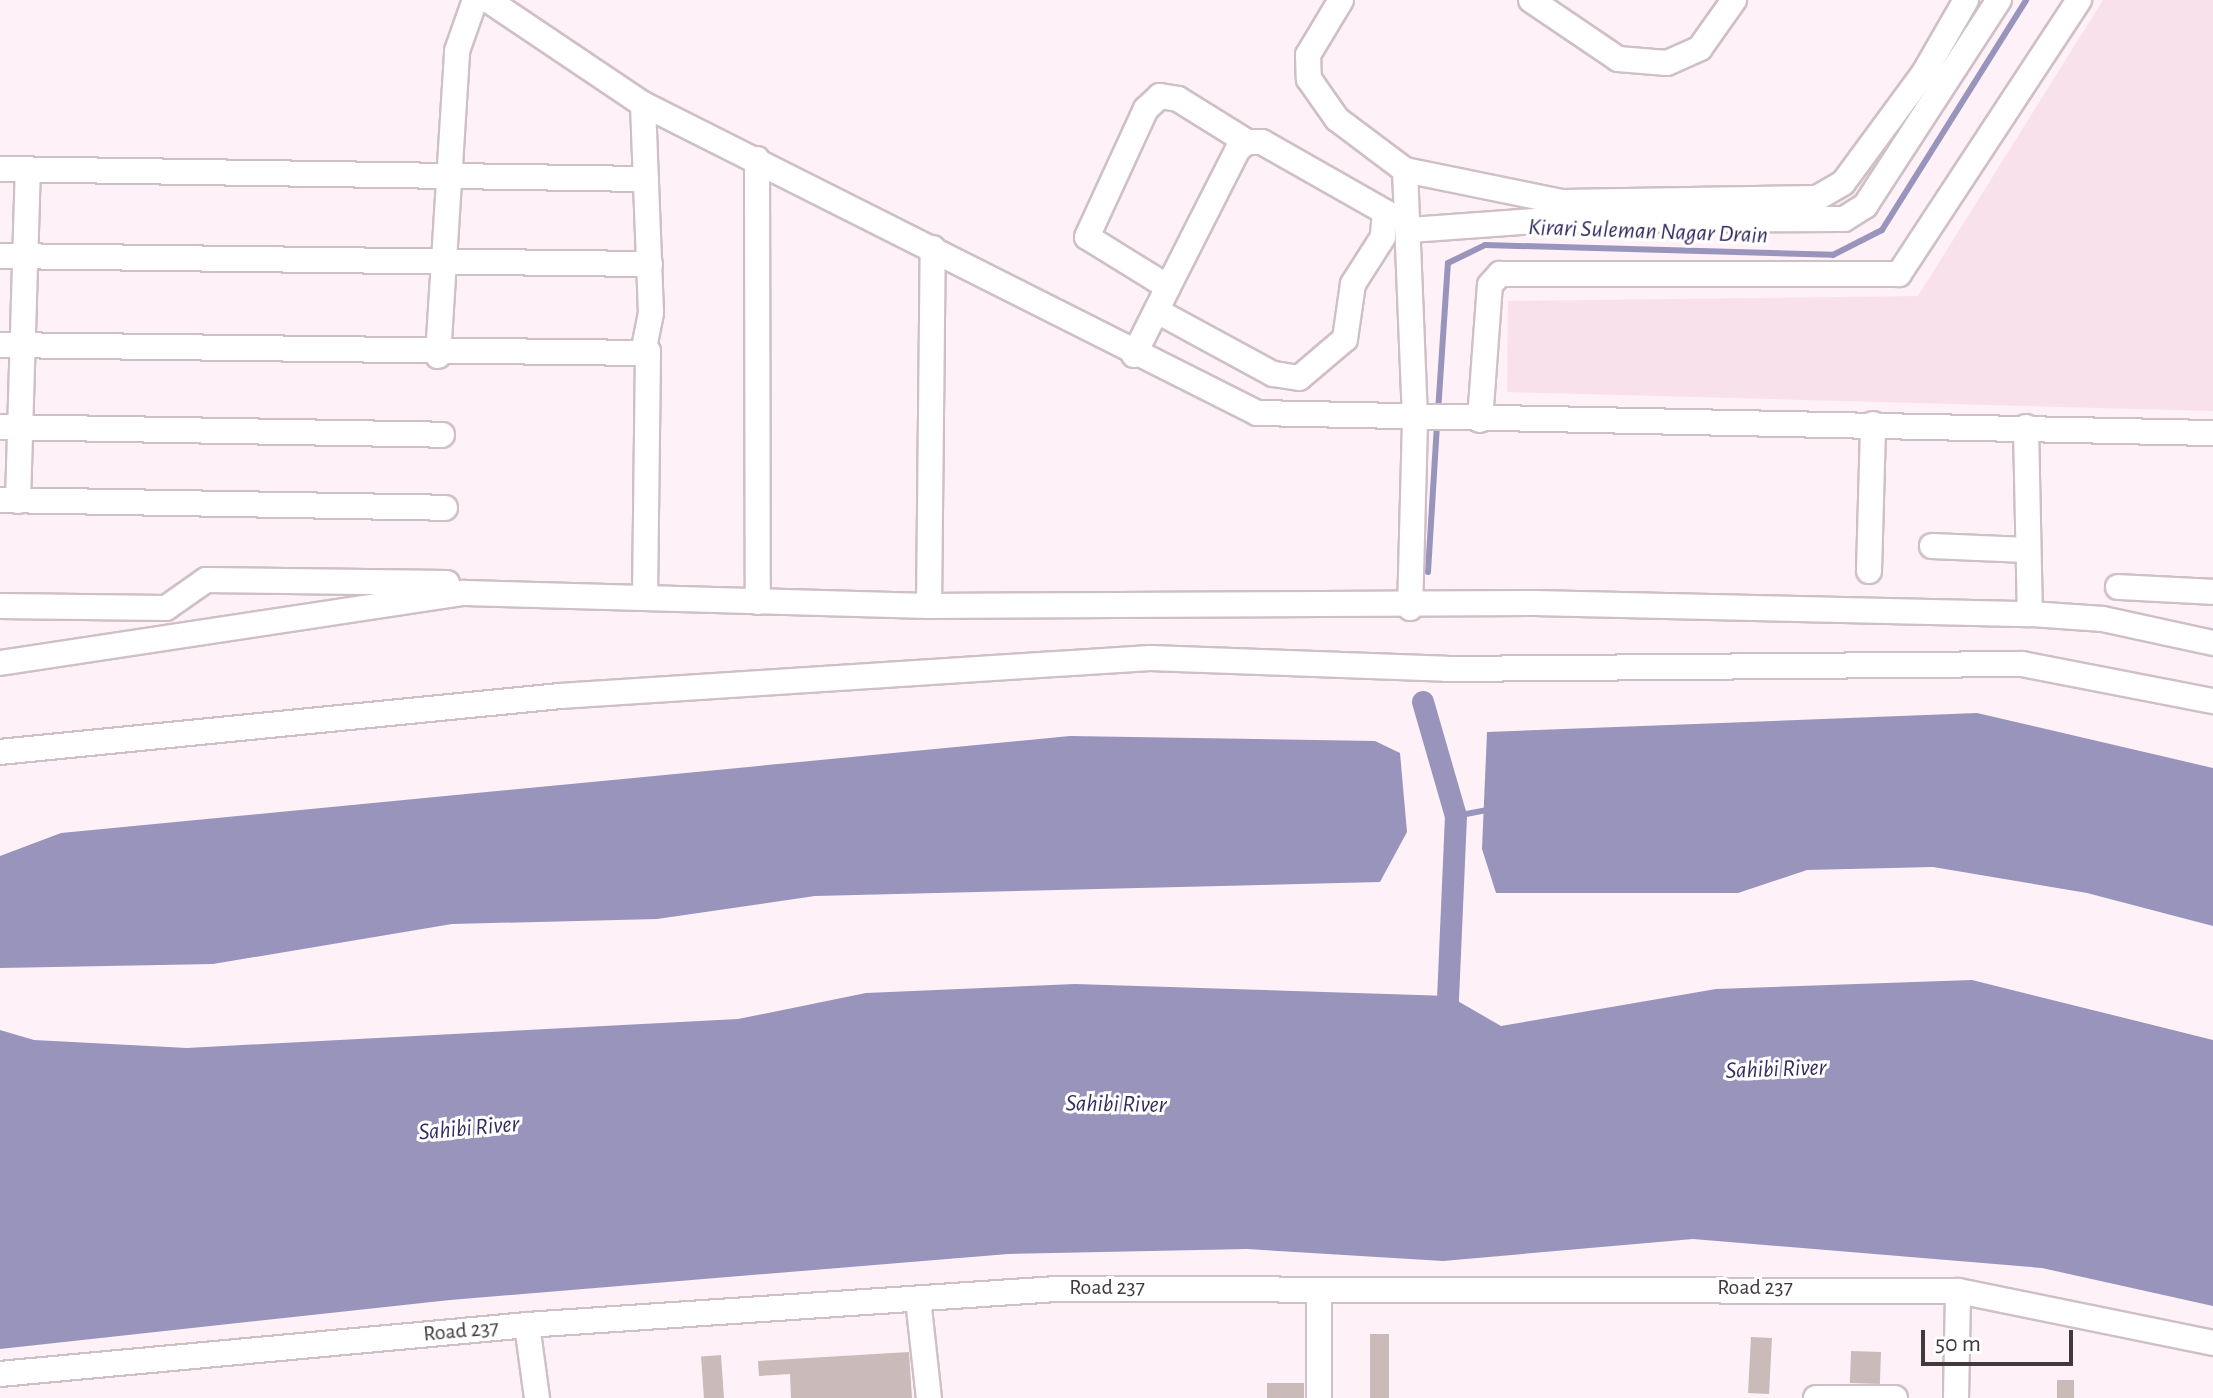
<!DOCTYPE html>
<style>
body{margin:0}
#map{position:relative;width:2213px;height:1398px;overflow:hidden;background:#fef1f7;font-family:"Alegreya Sans",sans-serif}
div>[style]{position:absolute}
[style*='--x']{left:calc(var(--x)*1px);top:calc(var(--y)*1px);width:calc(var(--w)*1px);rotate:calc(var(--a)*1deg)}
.built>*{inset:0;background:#f9e1ec}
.water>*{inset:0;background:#9994bc}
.stream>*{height:6px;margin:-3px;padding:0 3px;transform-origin:3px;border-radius:3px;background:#9994bc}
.canal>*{height:22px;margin:-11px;padding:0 11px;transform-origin:11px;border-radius:11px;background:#9994bc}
.building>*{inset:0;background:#cbbaba;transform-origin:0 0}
.roads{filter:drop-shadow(2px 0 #cfc0c7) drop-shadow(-2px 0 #cfc0c7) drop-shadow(0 2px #cfc0c7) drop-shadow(0 -2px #cfc0c7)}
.minor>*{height:24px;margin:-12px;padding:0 12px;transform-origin:12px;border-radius:12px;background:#fff}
span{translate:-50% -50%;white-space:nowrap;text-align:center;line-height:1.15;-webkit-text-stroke:6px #fff;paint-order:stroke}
.street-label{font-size:22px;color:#403a3d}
.water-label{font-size:24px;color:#362b60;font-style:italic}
.scale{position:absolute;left:1921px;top:1330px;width:152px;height:36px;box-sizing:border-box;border:4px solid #403a3d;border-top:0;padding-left:10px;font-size:24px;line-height:28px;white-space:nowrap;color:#403a3d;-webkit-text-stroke:6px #fff;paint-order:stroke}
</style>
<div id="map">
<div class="built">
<div style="clip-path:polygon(2103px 0,2213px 0,2213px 411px,1507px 392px,1508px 301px,1918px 296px)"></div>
</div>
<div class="water">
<div style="clip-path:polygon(1977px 713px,2213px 768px,2213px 926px,2087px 893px,1933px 867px,1807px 870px,1738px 893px,1496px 893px,1482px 849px,1487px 732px)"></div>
<div style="clip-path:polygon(1070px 736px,1375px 741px,1400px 753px,1407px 832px,1380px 882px,815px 896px,657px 919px,452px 924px,213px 964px,0 968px,0 856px,61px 833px)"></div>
<div style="clip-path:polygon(1972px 980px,2213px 1040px,2213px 1306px,2042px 1268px,1693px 1239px,1443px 1261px,1247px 1249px,1008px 1254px,450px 1300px,0 1349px,0 1030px,34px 1040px,187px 1048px,738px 1019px,866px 993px,1075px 984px,1449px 996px,1501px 1026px,1716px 989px)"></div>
</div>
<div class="stream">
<div style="--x:1438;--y:412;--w:149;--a:-86.2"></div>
<div style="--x:1448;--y:263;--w:41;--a:-25.9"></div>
<div style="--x:1485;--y:245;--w:348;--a:1.6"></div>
<div style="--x:1833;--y:255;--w:55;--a:-27"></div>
<div style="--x:1882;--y:230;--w:271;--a:-57.9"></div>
<div style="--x:1428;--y:572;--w:148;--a:-86.5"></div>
<div style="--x:1456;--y:816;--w:36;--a:-11"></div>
</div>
<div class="canal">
<div style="--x:1423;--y:702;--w:119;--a:73.9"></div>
<div style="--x:1456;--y:816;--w:208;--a:92.5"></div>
</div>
<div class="building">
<div style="left:1370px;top:1334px;width:19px;height:64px"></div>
<div style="left:1751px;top:1337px;width:21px;height:56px;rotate:3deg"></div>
<div style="left:1851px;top:1351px;width:30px;height:32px;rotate:2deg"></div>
<div style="clip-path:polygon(909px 1352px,912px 1398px,791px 1398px,790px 1374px,759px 1376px,758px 1361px)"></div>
<div style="left:721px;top:1355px;width:43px;height:20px;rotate:86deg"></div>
<div style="left:2057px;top:1380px;width:17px;height:18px"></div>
<div style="left:1304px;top:1383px;width:15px;height:37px;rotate:90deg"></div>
</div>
<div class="roads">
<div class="minor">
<div style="--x:488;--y:0;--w:187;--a:33.9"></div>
<div style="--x:643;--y:104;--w:687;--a:26.71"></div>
<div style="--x:1257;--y:413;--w:956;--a:1.2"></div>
<div style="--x:1341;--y:0;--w:64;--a:121"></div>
<div style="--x:1308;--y:55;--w:24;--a:88"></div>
<div style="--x:1309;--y:79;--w:49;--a:55"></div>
<div style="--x:1337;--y:119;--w:85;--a:36.9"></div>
<div style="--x:1405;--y:170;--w:251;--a:87.7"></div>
<div style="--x:1415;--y:421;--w:187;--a:91.5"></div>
<div style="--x:1531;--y:0;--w:105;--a:34.1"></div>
<div style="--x:1618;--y:59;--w:49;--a:4.7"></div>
<div style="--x:1667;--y:63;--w:36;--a:-24"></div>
<div style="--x:1700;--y:48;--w:59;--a:-54.7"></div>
<div style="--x:757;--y:159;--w:443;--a:89.9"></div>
<div style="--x:0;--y:169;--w:646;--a:0.89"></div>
<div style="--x:1405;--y:170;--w:160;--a:11.5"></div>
<div style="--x:1562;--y:202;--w:255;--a:-0.9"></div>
<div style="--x:1817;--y:198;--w:30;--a:-30"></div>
<div style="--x:1843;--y:183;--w:137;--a:-53.6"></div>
<div style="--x:1924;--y:73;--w:84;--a:-60.1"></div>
<div style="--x:1410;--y:230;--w:139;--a:-4.1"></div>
<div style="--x:1549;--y:220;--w:295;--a:-0.2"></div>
<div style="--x:1844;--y:219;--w:25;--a:-32"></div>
<div style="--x:1865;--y:206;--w:246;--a:-57"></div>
<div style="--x:0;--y:256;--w:650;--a:0.71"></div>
<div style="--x:1168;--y:287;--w:95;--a:-148.3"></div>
<div style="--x:1087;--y:237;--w:141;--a:-65.3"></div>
<div style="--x:1146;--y:109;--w:19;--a:-43"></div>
<div style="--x:1160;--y:96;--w:18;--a:9"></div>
<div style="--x:1178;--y:99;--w:81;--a:31.9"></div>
<div style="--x:0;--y:345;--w:643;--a:0.71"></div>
<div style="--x:643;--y:353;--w:41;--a:-78.7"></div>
<div style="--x:651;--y:313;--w:209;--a:-92.2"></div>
<div style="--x:1134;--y:355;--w:76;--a:-63.4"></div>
<div style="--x:1168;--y:287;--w:155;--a:-63.1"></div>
<div style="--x:1238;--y:149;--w:11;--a:-38"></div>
<div style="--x:1247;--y:142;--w:15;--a:0"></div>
<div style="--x:1262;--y:142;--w:142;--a:29.6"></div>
<div style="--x:1385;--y:212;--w:25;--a:95"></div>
<div style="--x:1383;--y:237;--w:56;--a:122.6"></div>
<div style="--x:1353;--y:284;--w:56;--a:98.3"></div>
<div style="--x:1345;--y:339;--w:60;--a:139.7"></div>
<div style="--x:1299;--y:378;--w:26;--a:-171"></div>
<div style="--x:1273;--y:374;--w:132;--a:-151.5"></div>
<div style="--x:438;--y:356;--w:306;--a:-86.4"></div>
<div style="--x:457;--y:51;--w:54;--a:-70.6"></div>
<div style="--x:1480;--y:420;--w:135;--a:-85.8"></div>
<div style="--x:1490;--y:285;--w:15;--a:-48"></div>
<div style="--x:1500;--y:274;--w:399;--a:0"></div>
<div style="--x:1899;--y:274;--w:328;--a:-56.7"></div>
<div style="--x:0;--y:427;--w:442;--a:1"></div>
<div style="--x:2026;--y:427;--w:187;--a:88.8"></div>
<div style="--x:0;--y:500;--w:445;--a:1"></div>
<div style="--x:18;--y:501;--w:332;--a:-88.3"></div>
<div style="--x:1932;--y:546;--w:94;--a:2.4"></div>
<div style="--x:1869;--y:571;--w:147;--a:-88.4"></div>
<div style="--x:2118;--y:587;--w:95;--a:3"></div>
<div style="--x:645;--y:598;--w:247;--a:-89.3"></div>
<div style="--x:0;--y:606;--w:166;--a:0.7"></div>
<div style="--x:166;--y:608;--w:49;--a:-35"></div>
<div style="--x:206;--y:580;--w:241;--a:0.7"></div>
<div style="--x:929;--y:606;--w:358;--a:-89.4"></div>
<div style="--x:0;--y:663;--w:470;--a:-8.6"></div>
<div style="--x:465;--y:593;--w:464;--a:1.6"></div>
<div style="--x:929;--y:606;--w:605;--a:-0.28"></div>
<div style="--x:1534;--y:603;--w:496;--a:1.3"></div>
<div style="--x:2030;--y:614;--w:73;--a:3.9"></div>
<div style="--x:2103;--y:619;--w:113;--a:12.3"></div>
<div style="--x:0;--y:752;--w:563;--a:-5.71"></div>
<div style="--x:560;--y:696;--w:591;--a:-3.69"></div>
<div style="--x:1150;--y:658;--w:296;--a:2.1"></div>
<div style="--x:1446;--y:669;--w:576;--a:-0.5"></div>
<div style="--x:2022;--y:664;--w:195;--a:11"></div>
<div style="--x:1319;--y:1293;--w:105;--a:90"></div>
<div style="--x:918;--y:1299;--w:100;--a:83.7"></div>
<div style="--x:527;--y:1325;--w:74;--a:82.2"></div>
<div style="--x:0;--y:1374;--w:529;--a:-5.31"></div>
<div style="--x:527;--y:1325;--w:530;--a:-3.89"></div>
<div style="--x:1056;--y:1289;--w:902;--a:0.13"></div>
<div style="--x:1958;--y:1291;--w:260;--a:11.5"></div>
<div style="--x:1816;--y:1398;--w:79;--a:0"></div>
<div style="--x:1956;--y:1398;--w:107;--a:-88.9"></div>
</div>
</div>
<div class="street-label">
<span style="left:1107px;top:1288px">Road 237</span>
<span style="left:1755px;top:1288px">Road 237</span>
<span style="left:461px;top:1331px;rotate:-5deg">Road 237</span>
</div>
<div class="water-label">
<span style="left:1648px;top:232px;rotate:2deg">Kirari Suleman Nagar Drain</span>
<span style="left:1776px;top:1070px;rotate:-2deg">Sahibi River</span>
<span style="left:1116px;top:1105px;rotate:1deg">Sahibi River</span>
<span style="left:469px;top:1129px;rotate:-5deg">Sahibi River</span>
</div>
<div class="scale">50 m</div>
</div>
